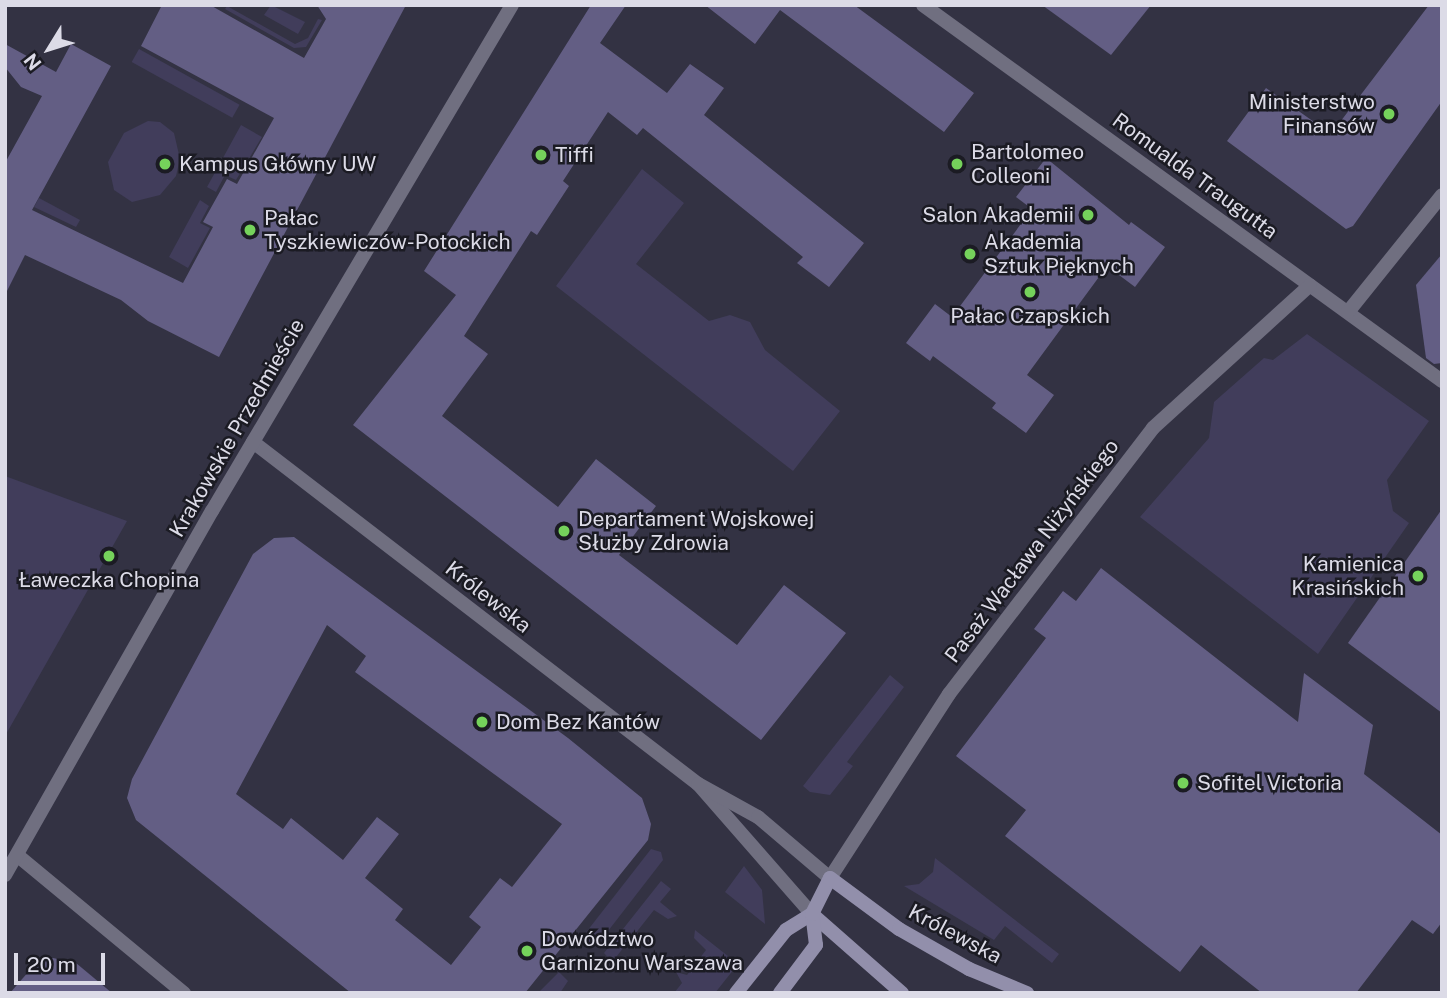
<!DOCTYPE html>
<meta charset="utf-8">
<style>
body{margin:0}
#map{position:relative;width:1447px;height:998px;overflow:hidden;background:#333243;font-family:"Public Sans",sans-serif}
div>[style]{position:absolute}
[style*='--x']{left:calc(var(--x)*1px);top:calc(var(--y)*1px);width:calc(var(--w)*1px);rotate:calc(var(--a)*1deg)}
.green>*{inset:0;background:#413d5b;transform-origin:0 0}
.building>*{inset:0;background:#635e84}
.street>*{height:14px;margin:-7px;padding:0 7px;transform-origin:7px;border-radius:7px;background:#706f80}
.secondary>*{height:14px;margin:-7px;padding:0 7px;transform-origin:7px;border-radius:7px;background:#928fab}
.dots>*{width:19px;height:19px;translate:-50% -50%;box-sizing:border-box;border:4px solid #1b1b23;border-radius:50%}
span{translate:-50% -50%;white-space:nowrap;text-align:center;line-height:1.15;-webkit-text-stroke:5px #1b1b23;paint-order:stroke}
.poi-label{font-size:21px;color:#dcdbe7}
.right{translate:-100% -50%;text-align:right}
.left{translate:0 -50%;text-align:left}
.street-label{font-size:21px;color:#dcdbe7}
.frame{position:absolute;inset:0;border:7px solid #dcdbe7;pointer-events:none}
.north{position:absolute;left:14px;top:14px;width:70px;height:70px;-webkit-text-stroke:5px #1b1b23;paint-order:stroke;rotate:232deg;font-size:19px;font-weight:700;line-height:28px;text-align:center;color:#dcdbe7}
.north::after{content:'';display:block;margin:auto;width:24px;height:32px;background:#dcdbe7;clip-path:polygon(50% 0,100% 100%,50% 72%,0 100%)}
.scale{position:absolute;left:14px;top:953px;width:91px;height:32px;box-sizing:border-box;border:4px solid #dcdbe7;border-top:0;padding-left:9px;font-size:21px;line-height:24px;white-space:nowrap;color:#dcdbe7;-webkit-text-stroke:5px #1b1b23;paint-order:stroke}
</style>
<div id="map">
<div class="green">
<div style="clip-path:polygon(271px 5px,305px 22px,298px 34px,264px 15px)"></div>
<div style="clip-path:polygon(227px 6px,295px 44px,308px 38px,318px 19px,322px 20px,306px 47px,294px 48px,225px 9px)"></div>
<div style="left:139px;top:49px;width:115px;height:15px;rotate:29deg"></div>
<div style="clip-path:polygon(148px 121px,160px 122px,174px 133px,180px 159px,176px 176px,160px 195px,132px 202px,114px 190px,108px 162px,124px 133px)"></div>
<div style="clip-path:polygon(241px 125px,262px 137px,236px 180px,225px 175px,216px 192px,207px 187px)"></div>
<div style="clip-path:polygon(642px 169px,684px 203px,636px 264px,709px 321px,730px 315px,750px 322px,765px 350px,840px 411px,793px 471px,556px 286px)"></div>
<div style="clip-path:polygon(39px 198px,80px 220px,76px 227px,34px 207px)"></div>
<div style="clip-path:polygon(200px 200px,209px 206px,200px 223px,210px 228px,188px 268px,169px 257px)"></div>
<div style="clip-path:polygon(1307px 334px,1429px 421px,1387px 480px,1393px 511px,1409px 523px,1318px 654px,1140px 517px,1209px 438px,1214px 402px,1264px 358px,1273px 360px)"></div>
<div style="clip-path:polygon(5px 476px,127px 521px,5px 736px)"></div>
<div style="clip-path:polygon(890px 675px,904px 687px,847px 762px,853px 766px,830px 795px,810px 792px,803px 786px)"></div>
<div style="clip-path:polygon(651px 849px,661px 852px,663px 860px,598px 944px,588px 944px,584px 935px)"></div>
<div style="clip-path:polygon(935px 858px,1059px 954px,1052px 963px,1005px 926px,994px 940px,904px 886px,919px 884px,933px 872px)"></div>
<div style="clip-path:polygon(744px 866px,762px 890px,765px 924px,725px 892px)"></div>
<div style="clip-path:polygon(661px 881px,671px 889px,660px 902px,677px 916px,668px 919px,654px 910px,635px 934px,641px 944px,629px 941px,612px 962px,604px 953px)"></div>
<div style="clip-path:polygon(695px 930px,738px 964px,715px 993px,674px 993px,682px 983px,676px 972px,687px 975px,706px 950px,694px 938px)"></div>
<div style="clip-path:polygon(559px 972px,568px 981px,560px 993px,538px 993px)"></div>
</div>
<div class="building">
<div style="clip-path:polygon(162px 5px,210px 5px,304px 58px,326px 19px,317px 5px,406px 5px,219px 357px,148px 321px,121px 300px,25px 255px,5px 295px,5px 163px,42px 96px,21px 87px,5px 67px,5px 44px,56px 72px,71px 44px,111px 66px,32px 210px,183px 283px,213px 227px,203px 222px,227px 179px,237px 184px,274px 118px,141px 46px)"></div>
<div style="clip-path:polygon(591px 5px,626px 5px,600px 43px,667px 93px,690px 64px,724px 88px,704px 115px,864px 243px,829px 287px,797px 263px,803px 257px,643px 128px,637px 135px,608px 112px,563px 181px,569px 186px,537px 235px,531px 231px,464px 336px,488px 354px,442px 416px,558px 507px,596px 459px,656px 506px,619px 555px,737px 645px,784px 585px,846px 633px,761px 740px,353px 425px,456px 295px,424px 271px)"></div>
<div style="clip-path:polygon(705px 5px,854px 5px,974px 93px,944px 132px,780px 10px,755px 44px)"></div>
<div style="clip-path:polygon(1042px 5px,1151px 5px,1111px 55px)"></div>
<div style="clip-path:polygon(1429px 5px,1442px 5px,1442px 101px,1353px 226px,1346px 229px,1227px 141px,1266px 88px,1331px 134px)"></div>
<div style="clip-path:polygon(1046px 158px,1129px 225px,1131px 222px,1165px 247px,1135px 287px,1107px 266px,1027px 375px,1054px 395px,1026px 433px,992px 408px,996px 403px,933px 356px,930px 361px,906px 343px,935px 304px,952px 317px,1032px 209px,1016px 197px)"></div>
<div style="clip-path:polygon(1442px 254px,1442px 363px,1434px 364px,1426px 358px,1416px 285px)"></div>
<div style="clip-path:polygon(1442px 509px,1442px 713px,1348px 643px)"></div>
<div style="clip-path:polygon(evenodd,294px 537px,568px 738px,642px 798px,651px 824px,648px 840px,525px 993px,351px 993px,136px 820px,127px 798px,132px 779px,253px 554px,274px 538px,294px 537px,327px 625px,366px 656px,355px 672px,562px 824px,512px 887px,500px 878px,469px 917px,481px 927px,451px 965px,395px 920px,403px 909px,365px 878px,399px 834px,377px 817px,343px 860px,291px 818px,283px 829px,236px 794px,327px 625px)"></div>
<div style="clip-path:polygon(1101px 568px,1298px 722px,1304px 673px,1373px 725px,1364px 774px,1442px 835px,1442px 922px,1433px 934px,1412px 920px,1356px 993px,1262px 993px,1201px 945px,1180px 972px,1005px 836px,1026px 810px,956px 756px,1046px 638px,1034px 629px,1063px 591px,1076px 601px)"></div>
<div style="clip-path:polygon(53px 958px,76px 963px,112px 993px,10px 993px,36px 963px)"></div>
</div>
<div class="street">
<div style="--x:923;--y:5;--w:641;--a:35.92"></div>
<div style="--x:1348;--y:312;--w:150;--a:-51.2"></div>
<div style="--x:253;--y:442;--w:561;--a:37.54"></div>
<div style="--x:698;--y:784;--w:173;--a:48.8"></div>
<div style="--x:698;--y:784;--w:68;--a:28.8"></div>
<div style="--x:758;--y:817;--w:94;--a:40.3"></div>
<div style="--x:830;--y:878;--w:219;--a:-57.1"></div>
<div style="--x:949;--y:694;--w:335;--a:-52.5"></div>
<div style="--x:1153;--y:428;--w:212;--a:-42.3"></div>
<div style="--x:17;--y:855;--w:217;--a:39.6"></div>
<div style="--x:5;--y:875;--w:419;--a:-60.4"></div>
<div style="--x:212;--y:511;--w:588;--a:-59.34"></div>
</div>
<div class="secondary">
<div style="--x:812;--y:914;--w:120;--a:41.3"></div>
<div style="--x:736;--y:993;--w:80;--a:-51.6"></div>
<div style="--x:786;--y:930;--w:31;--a:-32"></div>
<div style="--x:780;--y:993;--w:60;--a:-53.1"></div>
<div style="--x:816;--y:945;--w:31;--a:-97"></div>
<div style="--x:812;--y:914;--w:40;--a:-63.4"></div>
<div style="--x:830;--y:878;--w:86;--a:36.5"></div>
<div style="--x:899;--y:929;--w:81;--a:29.7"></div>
<div style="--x:969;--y:969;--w:63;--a:22.5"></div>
</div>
<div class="dots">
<div style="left:1389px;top:114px;background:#75d25b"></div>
<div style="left:541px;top:155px;background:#75d25b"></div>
<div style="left:165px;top:164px;background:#75d25b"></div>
<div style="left:957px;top:164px;background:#75d25b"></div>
<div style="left:1088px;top:215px;background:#75d25b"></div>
<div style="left:250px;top:230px;background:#75d25b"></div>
<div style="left:970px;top:254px;background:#75d25b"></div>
<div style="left:1030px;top:292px;background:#75d25b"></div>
<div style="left:564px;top:531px;background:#75d25b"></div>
<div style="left:109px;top:556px;background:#75d25b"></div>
<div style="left:1418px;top:576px;background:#75d25b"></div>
<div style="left:482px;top:722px;background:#75d25b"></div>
<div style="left:1183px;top:783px;background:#75d25b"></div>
<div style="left:527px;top:951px;background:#75d25b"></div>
</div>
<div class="poi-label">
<span class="right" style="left:1375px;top:114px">Ministerstwo<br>Finansów</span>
<span class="left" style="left:971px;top:164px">Bartolomeo<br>Colleoni</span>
<span class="left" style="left:555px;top:155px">Tiffi</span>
<span class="left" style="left:179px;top:164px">Kampus Główny UW</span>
<span class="right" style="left:1074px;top:215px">Salon Akademii</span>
<span class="left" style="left:264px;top:230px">Pałac<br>Tyszkiewiczów-Potockich</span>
<span class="left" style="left:984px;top:254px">Akademia<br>Sztuk Pięknych</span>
<span style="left:1030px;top:316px">Pałac Czapskich</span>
<span class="left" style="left:578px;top:531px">Departament Wojskowej<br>Służby Zdrowia</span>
<span class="right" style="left:1404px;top:576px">Kamienica<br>Krasińskich</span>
<span style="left:109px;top:580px">Ławeczka Chopina</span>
<span class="left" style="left:496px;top:722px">Dom Bez Kantów</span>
<span class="left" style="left:1197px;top:783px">Sofitel Victoria</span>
<span class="left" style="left:541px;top:951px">Dowództwo<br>Garnizonu Warszawa</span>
</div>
<div class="street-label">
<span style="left:1195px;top:176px;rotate:36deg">Romualda Traugutta</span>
<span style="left:237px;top:428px;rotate:-60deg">Krakowskie Przedmieście</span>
<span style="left:1032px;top:551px;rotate:-53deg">Pasaż Wacława Niżyńskiego</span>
<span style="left:488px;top:597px;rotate:38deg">Królewska</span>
<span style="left:955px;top:934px;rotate:28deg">Królewska</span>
</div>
<div class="frame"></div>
<div class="north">N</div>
<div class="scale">20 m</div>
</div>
